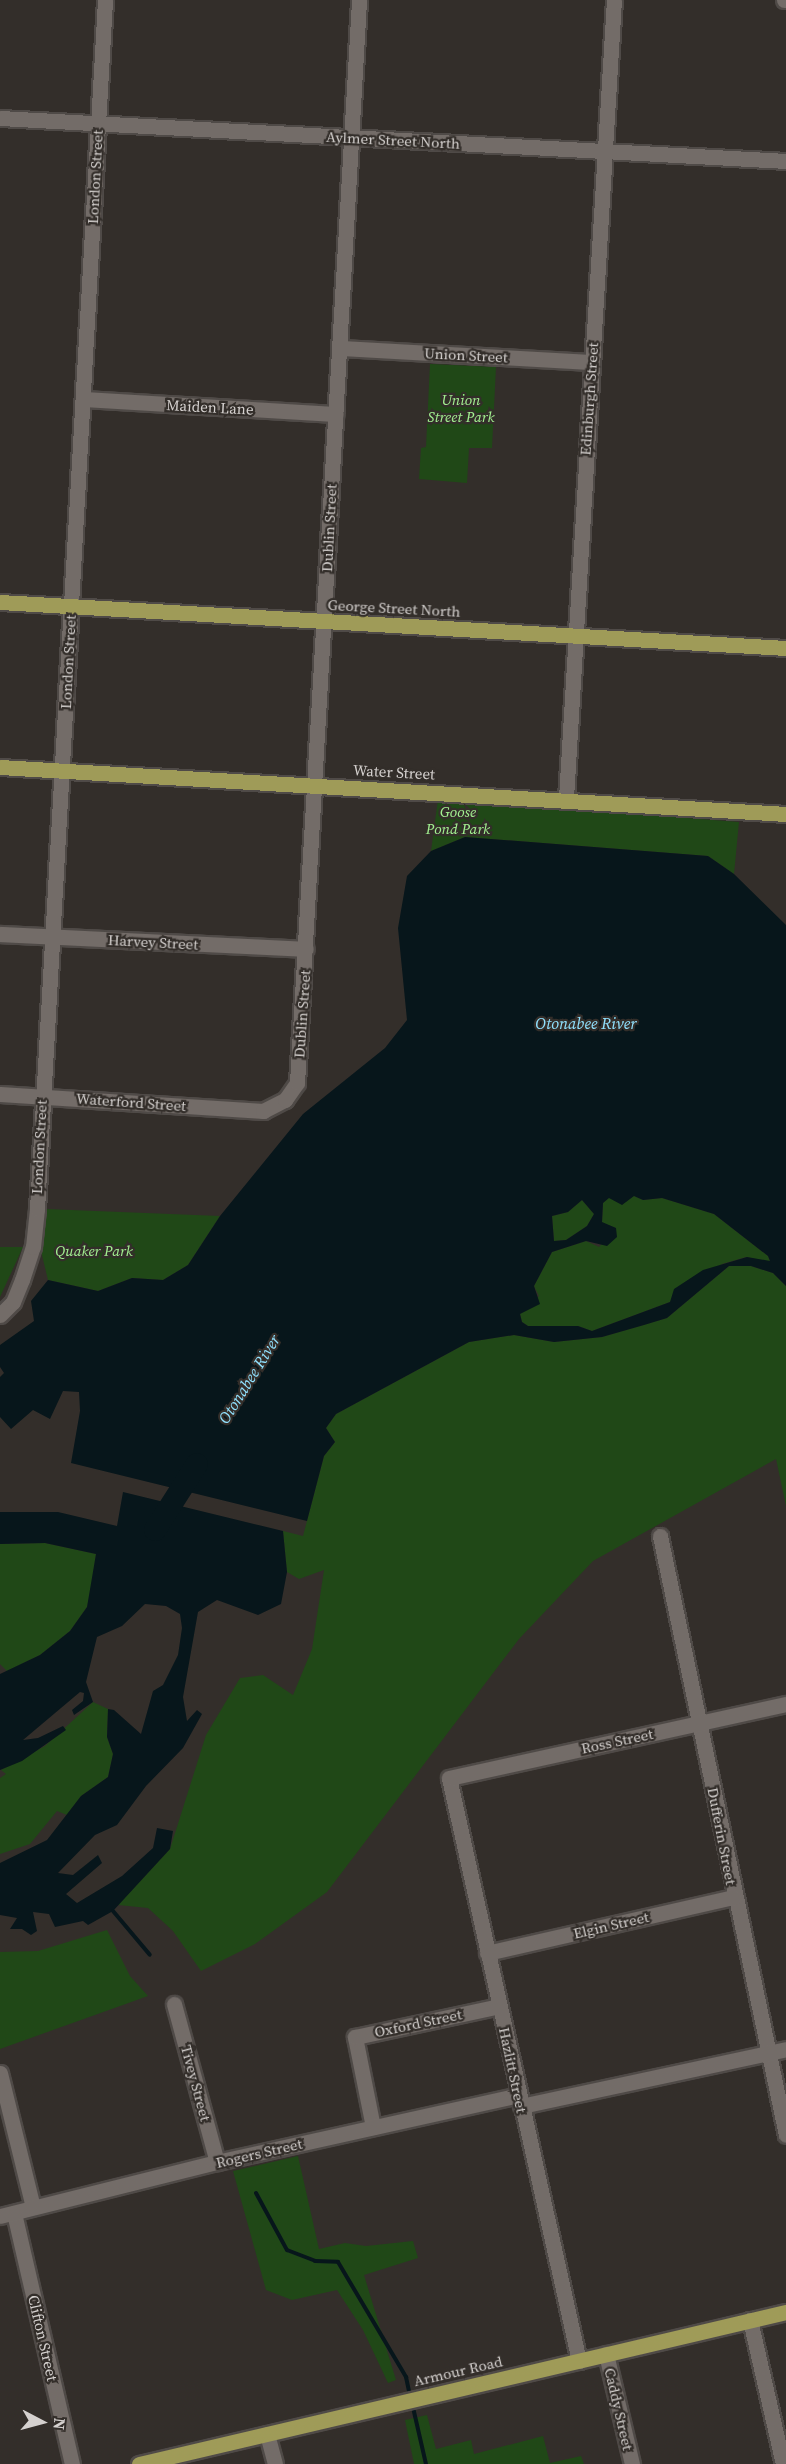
<!DOCTYPE html>
<style>
body{margin:0}
#map{position:relative;width:786px;height:2464px;overflow:hidden;background:#332e2a;font-family:"Source Serif 4",serif}
div>[style]{position:absolute}
[style*='--x']{left:calc(var(--x)*1px);top:calc(var(--y)*1px);width:calc(var(--w)*1px);rotate:calc(var(--a)*1deg)}
.green>*{inset:0;background:#204817}
.water>*{inset:0;background:#07161b}
.stream>*{height:4px;margin:-2px;padding:0 2px;transform-origin:2px;border-radius:2px;background:#07161b}
.river>*{height:22px;margin:-11px;padding:0 11px;transform-origin:11px;border-radius:11px;background:#07161b}
.roads{filter:drop-shadow(2px 0 #4f4a47) drop-shadow(-2px 0 #4f4a47) drop-shadow(0 2px #4f4a47) drop-shadow(0 -2px #4f4a47)}
.minor>*{height:15px;margin:-7.5px;padding:0 7.5px;transform-origin:7.5px;border-radius:7.5px;background:#736c68}
.major>*{height:15px;margin:-7.5px;padding:0 7.5px;transform-origin:7.5px;border-radius:7.5px;background:#9f9b58}
span{translate:-50% -50%;white-space:nowrap;text-align:center;line-height:1.15;-webkit-text-stroke:4.5px #332e2a;paint-order:stroke}
.street-label{font-size:15px;color:#d5d1cf}
.park-label{font-size:15px;color:#a3f191;font-style:italic}
.water-label{font-size:16px;color:#91e2ff;font-style:italic}
.north{position:absolute;left:12px;top:2392px;width:60px;height:60px;-webkit-text-stroke:4px #332e2a;paint-order:stroke;rotate:96deg;font-size:16px;font-weight:700;line-height:24px;text-align:center;color:#d5d1cf}
.north::after{content:'';display:block;margin:auto;width:21px;height:27px;background:#d5d1cf;clip-path:polygon(50% 0,100% 100%,50% 72%,0 100%)}
</style>
<div id="map">
<div class="green">
<div style="clip-path:polygon(430px 364px,496px 367px,492px 448px,469px 448px,467px 483px,419px 479px,421px 448px,426px 447px)"></div>
<div style="clip-path:polygon(438px 799px,739px 822px,734px 874px,708px 856px,465px 837px,431px 851px)"></div>
<div style="clip-path:polygon(634px 1196px,643px 1200px,662px 1198px,714px 1214px,768px 1256px,770px 1262px,746px 1257px,722px 1264px,670px 1302px,592px 1331px,578px 1326px,528px 1326px,522px 1322px,520px 1314px,539px 1296px,534px 1286px,552px 1252px,586px 1241px,599px 1247px,616px 1228px,602px 1223px,603px 1203px,609px 1197px)"></div>
<div style="clip-path:polygon(582px 1200px,594px 1214px,587px 1226px,566px 1240px,554px 1241px,552px 1216px,568px 1212px)"></div>
<div style="clip-path:polygon(46px 1209px,220px 1216px,188px 1265px,163px 1280px,132px 1278px,98px 1291px,48px 1280px,40px 1247px)"></div>
<div style="clip-path:polygon(0 1247px,23px 1247px,0 1297px)"></div>
<div style="clip-path:polygon(729px 1266px,751px 1266px,773px 1273px,786px 1286px,786px 1506px,776px 1459px,593px 1561px,519px 1639px,327px 1892px,255px 1944px,201px 1971px,173px 1931px,148px 1908px,118px 1905px,170px 1849px,206px 1735px,240px 1678px,263px 1675px,293px 1695px,312px 1649px,324px 1570px,299px 1579px,287px 1572px,283px 1531px,303px 1536px,324px 1456px,335px 1442px,326px 1428px,336px 1414px,469px 1342px,514px 1335px,554px 1342px,602px 1337px,667px 1318px)"></div>
<div style="clip-path:polygon(45px 1543px,96px 1554px,91px 1592px,87px 1607px,70px 1631px,40px 1655px,7px 1671px,0 1664px,0 1544px)"></div>
<div style="clip-path:polygon(93px 1702px,108px 1709px,107px 1737px,113px 1754px,108px 1777px,81px 1796px,67px 1815px,57px 1811px,30px 1844px,0 1854px,0 1778px,6px 1774px,1px 1770px,45px 1746px)"></div>
<div style="clip-path:polygon(107px 1930px,130px 1976px,148px 1996px,0 2049px,0 1952px,38px 1951px)"></div>
<div style="clip-path:polygon(298px 2156px,319px 2249px,345px 2243px,366px 2246px,413px 2241px,418px 2258px,364px 2275px,396px 2380px,388px 2383px,363px 2330px,337px 2290px,292px 2300px,266px 2290px,233px 2171px)"></div>
<div style="clip-path:polygon(427px 2415px,436px 2449px,471px 2440px,474px 2454px,543px 2436px,550px 2463px,581px 2456px,584px 2464px,414px 2464px,405px 2420px)"></div>
</div>
<div class="water">
<div style="clip-path:polygon(evenodd,465px 837px,708px 856px,734px 874px,786px 925px,786px 1286px,773px 1273px,751px 1266px,729px 1266px,667px 1318px,644px 1325px,602px 1337px,554px 1342px,514px 1335px,469px 1342px,336px 1414px,326px 1428px,335px 1442px,324px 1456px,307px 1521px,71px 1463px,80px 1411px,79px 1392px,63px 1391px,50px 1419px,33px 1410px,11px 1429px,0 1417px,0 1377px,4px 1373px,0 1367px,0 1345px,34px 1321px,31px 1301px,48px 1280px,98px 1291px,132px 1278px,163px 1280px,188px 1265px,220px 1216px,303px 1114px,385px 1048px,407px 1020px,398px 928px,407px 876px,431px 851px,465px 837px,634px 1196px,643px 1200px,662px 1198px,714px 1214px,768px 1256px,770px 1261px,747px 1257px,703px 1270px,674px 1289px,670px 1302px,592px 1331px,578px 1326px,528px 1326px,522px 1322px,520px 1314px,540px 1304px,534px 1286px,552px 1252px,586px 1241px,607px 1246px,617px 1237px,616px 1228px,602px 1222px,603px 1203px,609px 1198px,622px 1205px,634px 1196px,465px 837px,582px 1200px,594px 1214px,587px 1226px,566px 1240px,554px 1241px,552px 1216px,568px 1212px,582px 1200px)"></div>
<div style="clip-path:polygon(123px 1492px,283px 1531px,287px 1572px,281px 1604px,258px 1615px,217px 1600px,198px 1612px,183px 1697px,187px 1721px,197px 1710px,202px 1714px,183px 1748px,146px 1786px,117px 1825px,95px 1835px,58px 1873px,73px 1875px,98px 1855px,102px 1863px,66px 1894px,77px 1903px,122px 1876px,153px 1848px,157px 1828px,173px 1831px,170px 1849px,113px 1911px,88px 1925px,83px 1921px,55px 1927px,49px 1914px,33px 1912px,37px 1931px,31px 1935px,22px 1929px,10px 1929px,17px 1918px,0 1915px,0 1863px,47px 1840px,81px 1796px,108px 1777px,113px 1754px,107px 1737px,108px 1709px,114px 1710px,141px 1734px,153px 1691px,163px 1685px,178px 1655px,182px 1628px,180px 1614px,166px 1606px,145px 1604px,122px 1626px,97px 1637px,86px 1682px,93px 1702px,74px 1715px,72px 1710px,83px 1701px,84px 1693px,80px 1692px,23px 1740px,38px 1738px,63px 1726px,66px 1730px,22px 1761px,0 1770px,0 1674px,40px 1655px,70px 1631px,87px 1607px,96px 1554px,45px 1543px,0 1544px,0 1512px,58px 1512px,117px 1526px)"></div>
</div>
<div class="stream">
<div style="--x:113;--y:1911;--w:57;--a:49.9"></div>
<div style="--x:256;--y:2193;--w:65;--a:61.5"></div>
<div style="--x:287;--y:2250;--w:30;--a:21"></div>
<div style="--x:315;--y:2261;--w:23;--a:2"></div>
<div style="--x:338;--y:2262;--w:134;--a:59.4"></div>
<div style="--x:406;--y:2377;--w:19;--a:78"></div>
<div style="--x:412;--y:2403;--w:63;--a:77.1"></div>
</div>
<div class="river">
<div style="--x:155;--y:1530;--w:78;--a:-57.5"></div>
</div>
<div class="roads">
<div class="minor">
<div style="--x:784;--y:0;--w:2;--a:0"></div>
<div style="--x:0;--y:118;--w:787;--a:3.13"></div>
<div style="--x:340;--y:348;--w:252;--a:3.2"></div>
<div style="--x:83;--y:399;--w:253;--a:3.4"></div>
<div style="--x:566;--y:798;--w:799;--a:-86.56"></div>
<div style="--x:0;--y:934;--w:306;--a:2.8"></div>
<div style="--x:0;--y:1094;--w:264;--a:3.7"></div>
<div style="--x:263;--y:1111;--w:25;--a:-27"></div>
<div style="--x:285;--y:1100;--w:21;--a:-55"></div>
<div style="--x:297;--y:1083;--w:1085;--a:-86.72"></div>
<div style="--x:0;--y:1315;--w:18;--a:-45"></div>
<div style="--x:13;--y:1302;--w:24;--a:-68"></div>
<div style="--x:22;--y:1280;--w:35;--a:-72"></div>
<div style="--x:33;--y:1247;--w:38;--a:-84"></div>
<div style="--x:37;--y:1209;--w:1211;--a:-86.78"></div>
<div style="--x:660;--y:1536;--w:612;--a:78.12"></div>
<div style="--x:487;--y:1953;--w:253;--a:-12.8"></div>
<div style="--x:174;--y:2004;--w:164;--a:74.8"></div>
<div style="--x:0;--y:2073;--w:138;--a:76.2"></div>
<div style="--x:521;--y:2106;--w:271;--a:-12.1"></div>
<div style="--x:373;--y:2127;--w:92;--a:-101.3"></div>
<div style="--x:355;--y:2037;--w:147;--a:-12.1"></div>
<div style="--x:14;--y:2213;--w:258;--a:77"></div>
<div style="--x:0;--y:2216;--w:224;--a:-14"></div>
<div style="--x:217;--y:2162;--w:309;--a:-12.5"></div>
<div style="--x:750;--y:2320;--w:148;--a:77.1"></div>
<div style="--x:606;--y:2354;--w:113;--a:76.7"></div>
<div style="--x:579;--y:2361;--w:597;--a:-102.57"></div>
<div style="--x:449;--y:1778;--w:345;--a:-12.4"></div>
<div style="--x:267;--y:2434;--w:31;--a:75"></div>
</div>
<div class="major">
<div style="--x:0;--y:602;--w:787;--a:3.35"></div>
<div style="--x:0;--y:767;--w:787;--a:3.42"></div>
<div style="--x:139;--y:2464;--w:665;--a:-13.22"></div>
</div>
</div>
<div class="street-label">
<span style="left:393px;top:140px;rotate:3deg">Aylmer Street North</span>
<span style="left:95px;top:177px;rotate:-87deg">London Street</span>
<span style="left:466px;top:355px;rotate:3deg">Union Street</span>
<span style="left:589px;top:399px;rotate:-86deg">Edinburgh Street</span>
<span style="left:210px;top:407px;rotate:3deg">Maiden Lane</span>
<span style="left:329px;top:528px;rotate:-87deg">Dublin Street</span>
<span style="left:394px;top:608px;rotate:3deg">George Street North</span>
<span style="left:68px;top:662px;rotate:-87deg">London Street</span>
<span style="left:394px;top:772px;rotate:3deg">Water Street</span>
<span style="left:153px;top:942px;rotate:3deg">Harvey Street</span>
<span style="left:302px;top:1014px;rotate:-86deg">Dublin Street</span>
<span style="left:131px;top:1102px;rotate:4deg">Waterford Street</span>
<span style="left:39px;top:1147px;rotate:-87deg">London Street</span>
<span style="left:617px;top:1741px;rotate:-12deg">Ross Street</span>
<span style="left:722px;top:1836px;rotate:79deg">Dufferin Street</span>
<span style="left:611px;top:1925px;rotate:-13deg">Elgin Street</span>
<span style="left:418px;top:2023px;rotate:-12deg">Oxford Street</span>
<span style="left:513px;top:2070px;rotate:78deg">Hazlitt Street</span>
<span style="left:196px;top:2083px;rotate:75deg">Tivey Street</span>
<span style="left:259px;top:2153px;rotate:-13deg">Rogers Street</span>
<span style="left:43px;top:2338px;rotate:77deg">Clifton Street</span>
<span style="left:458px;top:2371px;rotate:-13deg">Armour Road</span>
<span style="left:619px;top:2409px;rotate:77deg">Caddy Street</span>
</div>
<div class="park-label">
<span style="left:461px;top:408px">Union<br>Street Park</span>
<span style="left:458px;top:820px">Goose<br>Pond Park</span>
<span style="left:94px;top:1251px">Quaker Park</span>
</div>
<div class="water-label">
<span style="left:586px;top:1023px">Otonabee River</span>
<span style="left:249px;top:1379px;rotate:-58deg">Otonabee River</span>
</div>
<div class="north">N</div>
</div>
